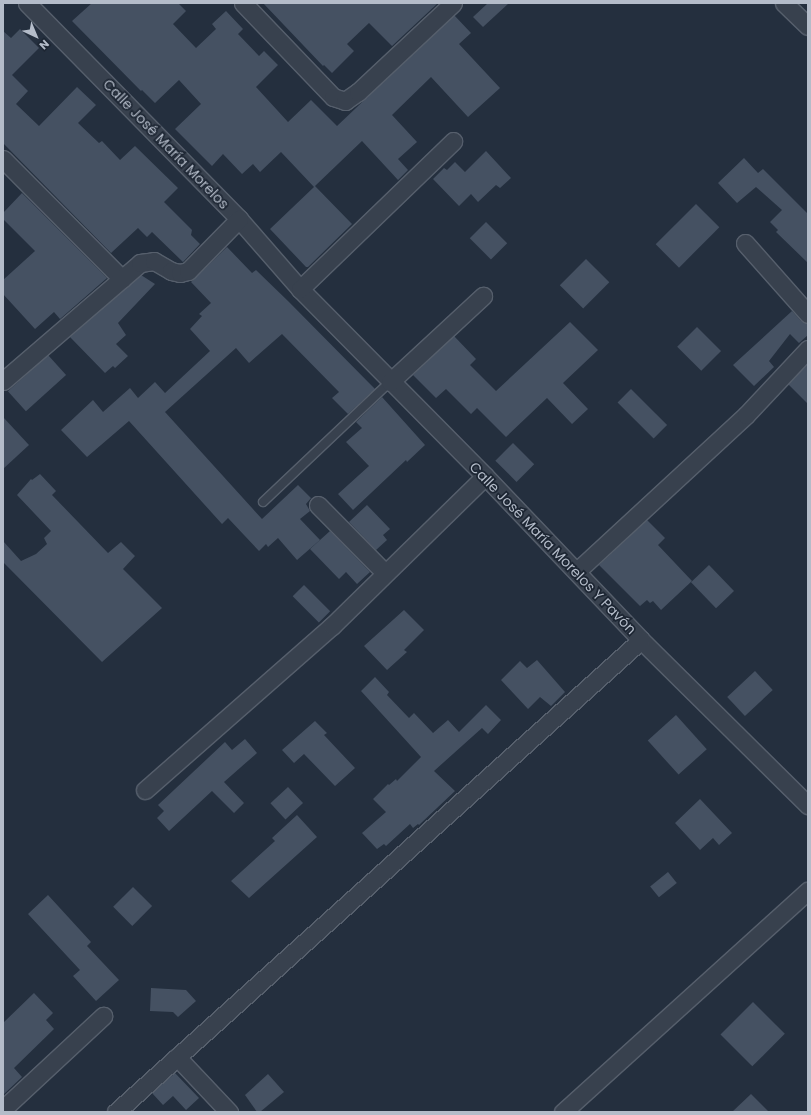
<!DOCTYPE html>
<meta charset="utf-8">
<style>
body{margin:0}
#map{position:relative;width:811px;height:1115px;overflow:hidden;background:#242f3e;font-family:Poppins,sans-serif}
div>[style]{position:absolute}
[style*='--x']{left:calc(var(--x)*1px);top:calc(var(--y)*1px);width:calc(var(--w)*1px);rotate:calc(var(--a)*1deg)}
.building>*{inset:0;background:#455162;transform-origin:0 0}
.roads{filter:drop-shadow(1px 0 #565f6c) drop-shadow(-1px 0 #565f6c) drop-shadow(0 1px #565f6c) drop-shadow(0 -1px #565f6c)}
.service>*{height:8px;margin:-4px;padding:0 4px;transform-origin:4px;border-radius:4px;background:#38414e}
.minor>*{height:17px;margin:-8.5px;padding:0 8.5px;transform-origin:8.5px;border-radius:8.5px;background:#38414e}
span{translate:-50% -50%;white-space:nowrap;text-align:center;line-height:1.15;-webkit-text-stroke:3.5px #1d2633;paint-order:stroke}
.street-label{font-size:14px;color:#b4bcc9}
.frame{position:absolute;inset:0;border:4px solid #b4bcc9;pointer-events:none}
.north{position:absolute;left:16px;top:16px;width:40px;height:40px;-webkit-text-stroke:3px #1d2633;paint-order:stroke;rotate:136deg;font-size:11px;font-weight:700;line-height:16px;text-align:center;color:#b4bcc9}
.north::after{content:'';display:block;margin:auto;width:14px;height:18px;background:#b4bcc9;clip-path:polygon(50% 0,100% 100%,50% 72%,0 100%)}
</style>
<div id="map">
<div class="building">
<div style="clip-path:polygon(92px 3px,178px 3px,186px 11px,173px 24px,196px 48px,216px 29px,212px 24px,226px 11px,243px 29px,238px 34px,259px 56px,264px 51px,278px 65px,256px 87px,288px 122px,311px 100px,337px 126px,454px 15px,471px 33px,459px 44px,500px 88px,468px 117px,431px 77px,392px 115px,417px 142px,398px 159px,408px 170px,398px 180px,362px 141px,315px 186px,352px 224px,308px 267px,306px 267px,270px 229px,314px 187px,281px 152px,260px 172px,253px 164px,242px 174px,223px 154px,212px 166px,175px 129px,201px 104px,179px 80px,155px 103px,142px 90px,141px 91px,72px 21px)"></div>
<div style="clip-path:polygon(263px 3px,438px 3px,392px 46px,369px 23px,347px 44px,354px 51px,332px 73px,324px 65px,323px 66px)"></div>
<div style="clip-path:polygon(488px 3px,509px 3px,483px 27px,473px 17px)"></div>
<div style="clip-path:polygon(20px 29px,39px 48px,12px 75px,28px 91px,16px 104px,39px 126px,77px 87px,96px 105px,78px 123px,99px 143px,102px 141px,120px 160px,135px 146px,178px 188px,164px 202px,192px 230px,191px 235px,200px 244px,183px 262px,152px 232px,147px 237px,138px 228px,111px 253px,3px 143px,3px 31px,11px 38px)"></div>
<div style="clip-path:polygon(486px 151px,511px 178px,500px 188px,496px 185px,478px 202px,471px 194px,459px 206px,433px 179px,444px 168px,447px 170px,455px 162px,465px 172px)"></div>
<div style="clip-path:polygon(744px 158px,758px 173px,763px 169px,808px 214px,808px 263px,776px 232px,778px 230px,770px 222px,782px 210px,756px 187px,737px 203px,718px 183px)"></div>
<div style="clip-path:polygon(22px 193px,107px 278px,60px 319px,54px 312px,35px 329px,3px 294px,3px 280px,35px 251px,3px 219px,3px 213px)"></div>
<div style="left:696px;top:204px;width:33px;height:57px;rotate:45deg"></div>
<div style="left:486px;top:222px;width:30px;height:23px;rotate:45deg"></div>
<div style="clip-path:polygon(227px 247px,252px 273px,256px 270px,289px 302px,375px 389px,348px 414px,332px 398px,339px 392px,282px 334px,249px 363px,236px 348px,165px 412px,262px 519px,298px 485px,311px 498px,306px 504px,310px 511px,300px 519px,320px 540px,297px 560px,278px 538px,268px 547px,266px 544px,259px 551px,228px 518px,222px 524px,129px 421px,87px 457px,61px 430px,93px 400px,103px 412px,130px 388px,138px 398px,155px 382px,165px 393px,210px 351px,190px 329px,202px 316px,199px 314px,211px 303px,191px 282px)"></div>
<div style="left:586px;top:259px;width:33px;height:37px;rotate:45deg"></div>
<div style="clip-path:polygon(141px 275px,155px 284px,118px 323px,126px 335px,116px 344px,128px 356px,115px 368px,113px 366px,105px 373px,70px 337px)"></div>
<div style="clip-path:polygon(792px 311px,801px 321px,808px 324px,808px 335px,799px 343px,790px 334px,769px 361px,774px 367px,754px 386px,733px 365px)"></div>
<div style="clip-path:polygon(570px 322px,598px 350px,563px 383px,588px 409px,572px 424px,547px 398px,506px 437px,477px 408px,471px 414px,446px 389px,436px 398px,413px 375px,454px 336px,476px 359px,470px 365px,496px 391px)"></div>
<div style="left:697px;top:327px;width:34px;height:28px;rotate:45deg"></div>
<div style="left:48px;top:355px;width:27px;height:54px;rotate:48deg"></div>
<div style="clip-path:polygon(808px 364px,808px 404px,788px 384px)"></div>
<div style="left:631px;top:389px;width:51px;height:19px;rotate:45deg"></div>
<div style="clip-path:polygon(382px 397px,425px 445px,407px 462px,406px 460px,353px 510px,338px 494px,369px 466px,346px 442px,362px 428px,356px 422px)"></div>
<div style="clip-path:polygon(3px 417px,29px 445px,3px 469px)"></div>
<div style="left:513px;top:443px;width:30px;height:25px;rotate:45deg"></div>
<div style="clip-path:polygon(40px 474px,56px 491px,52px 495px,108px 553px,121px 542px,135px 556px,123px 569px,162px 608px,102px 662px,3px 562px,3px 541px,21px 561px,36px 554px,47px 544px,44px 538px,51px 531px,17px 495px,31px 479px,32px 480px)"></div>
<div style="clip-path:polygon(367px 505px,390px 529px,383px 535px,387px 540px,376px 550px,349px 522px)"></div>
<div style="clip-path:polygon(647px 520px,665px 538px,658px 545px,692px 581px,661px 610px,653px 601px,650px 603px,647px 600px,640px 606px,599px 565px)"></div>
<div style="clip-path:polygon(330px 531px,370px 572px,357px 584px,346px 572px,339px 579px,310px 549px)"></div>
<div style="left:709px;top:565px;width:36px;height:25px;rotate:46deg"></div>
<div style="left:304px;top:585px;width:37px;height:16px;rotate:45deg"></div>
<div style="clip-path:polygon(404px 610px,424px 630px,404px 650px,407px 652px,387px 670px,364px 646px)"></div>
<div style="clip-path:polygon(537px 660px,565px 692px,551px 706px,540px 697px,528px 709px,501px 680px,520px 661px,527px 668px)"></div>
<div style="left:755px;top:671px;width:26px;height:38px;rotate:47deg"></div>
<div style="clip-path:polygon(375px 677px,389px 692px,387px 695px,409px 718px,414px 713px,433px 733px,448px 720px,459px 732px,486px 705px,501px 720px,488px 734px,482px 728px,434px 771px,455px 791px,419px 825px,418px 824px,413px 828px,410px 824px,386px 846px,384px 844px,377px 849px,362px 833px,386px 812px,373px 799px,388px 784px,389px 785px,396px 779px,397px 781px,421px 757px,361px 691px)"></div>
<div style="left:676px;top:715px;width:46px;height:38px;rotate:48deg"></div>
<div style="clip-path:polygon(315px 721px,327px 733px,324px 735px,355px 768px,335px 786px,304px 754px,294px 763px,282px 750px)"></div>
<div style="clip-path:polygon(245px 739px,257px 753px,224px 782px,244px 803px,234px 813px,212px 791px,169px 831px,157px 818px,164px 811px,158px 805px,225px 742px,232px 750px)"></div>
<div style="left:288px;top:787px;width:22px;height:24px;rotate:47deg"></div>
<div style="clip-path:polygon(700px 799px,732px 833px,719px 845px,713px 838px,700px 850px,675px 823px)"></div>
<div style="clip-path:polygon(297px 815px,317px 837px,249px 898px,231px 881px,275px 841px,272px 838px)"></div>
<div style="left:668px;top:872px;width:14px;height:23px;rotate:51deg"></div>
<div style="left:133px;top:887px;width:27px;height:28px;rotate:45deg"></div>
<div style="clip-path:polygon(48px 895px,91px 942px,87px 946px,119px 980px,96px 1001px,73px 976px,80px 970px,28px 914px)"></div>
<div style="clip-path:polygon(151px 988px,186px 990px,196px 1001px,178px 1017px,173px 1012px,150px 1011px)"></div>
<div style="clip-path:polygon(34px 993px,53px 1013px,46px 1020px,54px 1029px,14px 1068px,22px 1077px,3px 1095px,3px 1023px)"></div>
<div style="left:753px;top:1002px;width:45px;height:46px;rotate:45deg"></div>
<div style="clip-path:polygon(175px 1073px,199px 1098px,186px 1110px,173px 1096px,163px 1105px,152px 1093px)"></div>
<div style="clip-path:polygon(268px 1074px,284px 1092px,260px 1112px,257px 1112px,245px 1095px)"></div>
<div style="clip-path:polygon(751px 1094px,769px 1112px,732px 1112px)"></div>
</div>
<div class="roads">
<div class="service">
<div style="--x:263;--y:502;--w:175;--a:-43.4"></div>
</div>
<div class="minor">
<div style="--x:27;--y:3;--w:303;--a:45.5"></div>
<div style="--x:239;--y:219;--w:93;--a:48.9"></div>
<div style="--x:300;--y:289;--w:263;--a:45.3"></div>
<div style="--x:485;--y:476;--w:226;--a:46.4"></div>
<div style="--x:641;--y:640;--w:235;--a:44.7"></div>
<div style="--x:243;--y:3;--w:130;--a:46.2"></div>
<div style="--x:333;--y:97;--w:13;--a:18"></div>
<div style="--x:345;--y:101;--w:16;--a:-35"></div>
<div style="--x:358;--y:92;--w:130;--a:-43.1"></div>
<div style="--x:784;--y:3;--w:33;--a:44"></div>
<div style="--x:3;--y:159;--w:169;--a:45.2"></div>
<div style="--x:745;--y:243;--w:95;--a:48.4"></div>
<div style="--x:300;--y:289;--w:213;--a:-44"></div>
<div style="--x:3;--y:381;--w:181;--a:-40.7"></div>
<div style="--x:140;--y:263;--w:14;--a:-8"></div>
<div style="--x:154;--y:261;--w:20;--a:30"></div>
<div style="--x:171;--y:271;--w:9;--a:13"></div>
<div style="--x:180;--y:273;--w:8;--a:-14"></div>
<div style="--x:188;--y:271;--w:73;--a:-45.6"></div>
<div style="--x:390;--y:382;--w:127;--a:-42.8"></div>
<div style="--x:318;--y:505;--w:95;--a:45.4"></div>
<div style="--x:577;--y:571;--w:230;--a:-42.7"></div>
<div style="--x:746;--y:415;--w:91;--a:-46.8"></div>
<div style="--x:145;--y:790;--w:249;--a:-41.3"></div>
<div style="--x:332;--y:626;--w:214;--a:-44.4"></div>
<div style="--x:177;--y:1057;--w:76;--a:46.6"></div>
<div style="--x:3;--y:1109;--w:137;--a:-42.9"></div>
<div style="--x:116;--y:1112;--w:706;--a:-41.96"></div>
<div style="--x:563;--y:1112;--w:330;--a:-42.1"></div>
</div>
</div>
<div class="street-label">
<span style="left:166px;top:144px;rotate:46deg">Calle José María Morelos</span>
<span style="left:553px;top:548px;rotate:46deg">Calle José María Morelos Y Pavón</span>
</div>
<div class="frame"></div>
<div class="north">N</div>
</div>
